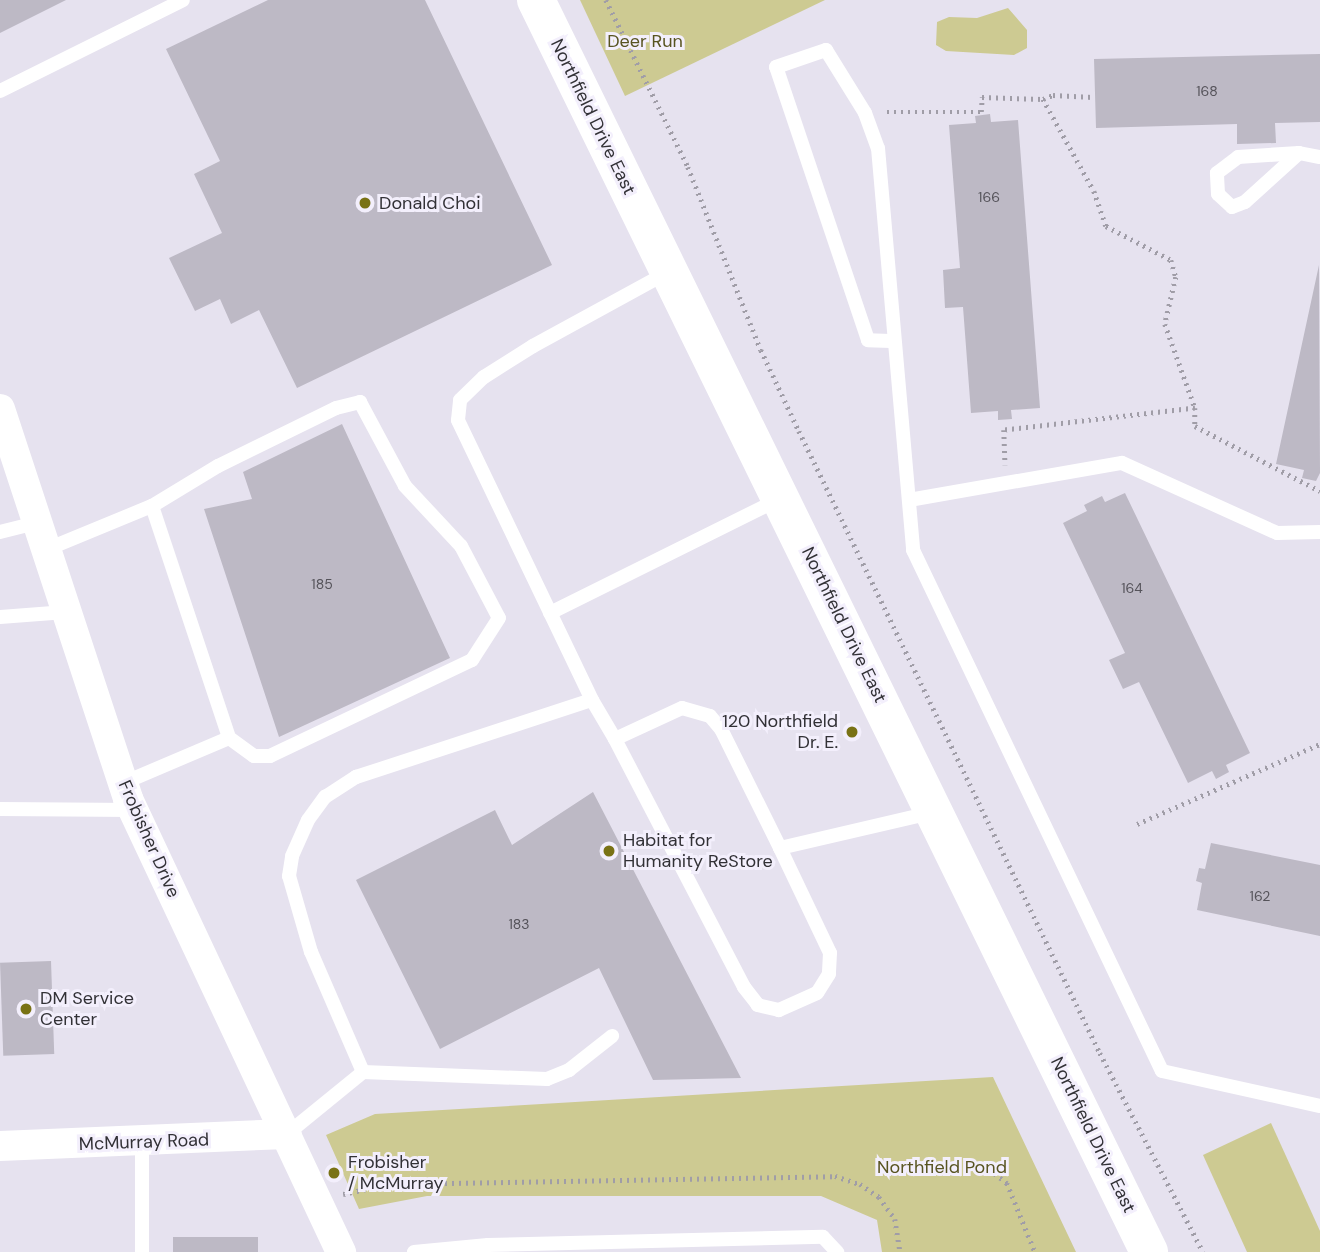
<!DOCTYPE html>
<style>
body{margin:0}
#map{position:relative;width:1320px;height:1252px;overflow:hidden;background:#e6e2ef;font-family:"DM Sans",sans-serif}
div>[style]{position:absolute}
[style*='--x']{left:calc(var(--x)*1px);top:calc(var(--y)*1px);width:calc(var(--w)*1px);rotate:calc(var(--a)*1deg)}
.green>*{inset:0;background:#cdca92}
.building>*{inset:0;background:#bdb9c5;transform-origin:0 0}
.path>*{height:4.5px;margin-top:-2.25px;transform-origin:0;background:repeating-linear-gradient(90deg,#a09da7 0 2px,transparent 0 7px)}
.service>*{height:14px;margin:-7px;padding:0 7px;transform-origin:7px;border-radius:7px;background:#fff}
.minor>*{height:30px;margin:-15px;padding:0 15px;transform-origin:15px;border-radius:15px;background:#fff}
.secondary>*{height:38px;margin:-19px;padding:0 19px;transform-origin:19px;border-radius:19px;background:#fff}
.dots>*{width:19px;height:19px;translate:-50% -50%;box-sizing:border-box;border:4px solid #f3effc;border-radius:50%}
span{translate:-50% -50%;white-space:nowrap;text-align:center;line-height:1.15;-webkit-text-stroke:6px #f3effc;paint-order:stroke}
.number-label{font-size:14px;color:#55535a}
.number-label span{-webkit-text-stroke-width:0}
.park-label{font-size:18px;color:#585421}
.street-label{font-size:18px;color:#323136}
.poi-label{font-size:18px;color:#323136}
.left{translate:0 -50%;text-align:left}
.right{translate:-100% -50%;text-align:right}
</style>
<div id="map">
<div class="green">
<div style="clip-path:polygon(580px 0,825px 0,625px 96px)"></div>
<div style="clip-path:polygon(1008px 8px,1027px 30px,1027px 48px,1014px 55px,946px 51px,936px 45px,937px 22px,949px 17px,977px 18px)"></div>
<div style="clip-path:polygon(993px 1077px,1076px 1252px,882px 1252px,877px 1220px,821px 1196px,427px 1196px,359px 1209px,326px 1135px,375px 1114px)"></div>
<div style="clip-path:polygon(1271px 1123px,1320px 1231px,1320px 1252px,1247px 1252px,1203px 1155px)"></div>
</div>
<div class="building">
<div style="clip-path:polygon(0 0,66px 0,0 33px)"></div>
<div style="clip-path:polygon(268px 0,425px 0,552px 265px,297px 388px,259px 310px,231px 324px,220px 299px,195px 311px,169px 258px,222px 233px,194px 174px,220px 161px,166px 49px)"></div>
<div style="clip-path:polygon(1320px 54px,1320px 122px,1275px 123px,1276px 143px,1237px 144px,1237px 124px,1096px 128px,1094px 59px)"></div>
<div style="clip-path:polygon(990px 114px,991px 122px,1018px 120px,1040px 408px,1011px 410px,1012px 419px,998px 420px,998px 411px,971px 413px,963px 307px,945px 308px,943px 270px,960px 268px,949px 125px,976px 123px,975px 116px)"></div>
<div style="clip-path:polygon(1319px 265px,1320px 473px,1316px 481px,1302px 478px,1304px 470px,1276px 464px)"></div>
<div style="clip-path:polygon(342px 424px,450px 658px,279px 737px,204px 509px,252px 499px,243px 472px)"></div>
<div style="clip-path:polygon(1125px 493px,1250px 753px,1226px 765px,1229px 772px,1216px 779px,1212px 771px,1188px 783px,1139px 682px,1123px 689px,1109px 660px,1125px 653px,1063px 523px,1087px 511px,1084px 505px,1102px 496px,1105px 502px)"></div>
<div style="clip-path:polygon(593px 792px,741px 1078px,653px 1080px,599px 968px,440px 1049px,356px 880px,495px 810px,512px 845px)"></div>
<div style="clip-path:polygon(1211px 843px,1320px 865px,1320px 936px,1197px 910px,1202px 883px,1196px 881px,1199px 868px,1205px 869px)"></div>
<div style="left:51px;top:961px;width:93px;height:51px;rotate:88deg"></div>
<div style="left:258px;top:1237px;width:15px;height:85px;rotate:90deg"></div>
</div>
<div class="path">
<div style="--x:606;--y:0;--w:186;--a:63.8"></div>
<div style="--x:688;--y:167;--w:197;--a:68.3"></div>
<div style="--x:761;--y:350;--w:89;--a:64.9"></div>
<div style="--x:799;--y:431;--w:691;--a:64.18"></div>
<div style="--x:1100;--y:1053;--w:224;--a:62.6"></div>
<div style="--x:1043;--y:99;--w:11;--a:-22"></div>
<div style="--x:1053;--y:95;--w:40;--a:2.9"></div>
<div style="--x:887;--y:112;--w:94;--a:0"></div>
<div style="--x:981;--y:112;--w:15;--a:-86"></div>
<div style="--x:982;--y:97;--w:61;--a:1.9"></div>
<div style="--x:1043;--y:99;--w:105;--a:61"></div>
<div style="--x:1094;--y:191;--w:37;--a:71"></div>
<div style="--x:1106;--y:226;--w:73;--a:27.6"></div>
<div style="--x:1171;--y:260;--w:18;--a:74"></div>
<div style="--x:1176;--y:277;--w:48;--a:103.2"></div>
<div style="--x:1165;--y:324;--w:89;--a:70.3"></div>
<div style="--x:1195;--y:408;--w:192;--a:173.4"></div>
<div style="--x:1004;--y:430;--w:35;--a:88"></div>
<div style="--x:1195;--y:408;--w:18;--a:90"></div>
<div style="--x:1195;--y:426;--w:141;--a:27.5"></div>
<div style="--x:1137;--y:824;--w:200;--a:-23.6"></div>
<div style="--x:989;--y:1169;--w:23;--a:38"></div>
<div style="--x:1007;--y:1183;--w:74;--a:67.9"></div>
<div style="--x:343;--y:1194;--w:47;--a:-12.3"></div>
<div style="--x:389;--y:1184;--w:446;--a:-1"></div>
<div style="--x:835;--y:1176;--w:26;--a:18"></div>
<div style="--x:860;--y:1184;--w:23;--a:34"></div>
<div style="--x:879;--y:1197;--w:27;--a:54"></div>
<div style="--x:895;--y:1219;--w:33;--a:81"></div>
</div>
<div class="service">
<div style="--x:0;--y:91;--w:204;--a:-26.4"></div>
<div style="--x:1299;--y:153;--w:73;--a:137.8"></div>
<div style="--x:1245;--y:202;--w:14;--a:159"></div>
<div style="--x:1232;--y:207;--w:19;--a:-137"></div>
<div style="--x:1218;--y:194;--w:21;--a:-93"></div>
<div style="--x:1217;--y:173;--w:26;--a:-37"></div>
<div style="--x:1238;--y:157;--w:61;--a:-3.8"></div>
<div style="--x:1299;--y:153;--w:21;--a:11"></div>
<div style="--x:891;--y:341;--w:23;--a:-178"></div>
<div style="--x:868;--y:340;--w:288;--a:-108.6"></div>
<div style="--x:776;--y:67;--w:53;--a:-18.8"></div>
<div style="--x:826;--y:50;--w:74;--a:58.2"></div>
<div style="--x:865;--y:113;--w:37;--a:70"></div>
<div style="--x:878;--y:148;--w:404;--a:85"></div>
<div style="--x:913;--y:550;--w:577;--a:64.46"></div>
<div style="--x:1162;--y:1071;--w:162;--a:12.5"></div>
<div style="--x:909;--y:500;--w:216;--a:-9.9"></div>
<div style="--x:1122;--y:463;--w:170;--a:24.3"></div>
<div style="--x:1277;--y:533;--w:43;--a:-1.3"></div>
<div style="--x:152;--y:506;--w:77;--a:-31.2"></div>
<div style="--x:218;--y:466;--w:131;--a:-26.2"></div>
<div style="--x:336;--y:408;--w:25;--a:-14"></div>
<div style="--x:360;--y:402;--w:95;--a:61.8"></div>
<div style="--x:405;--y:486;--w:82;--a:47"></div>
<div style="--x:461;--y:546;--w:81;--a:62.2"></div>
<div style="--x:499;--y:618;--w:50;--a:122.7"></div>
<div style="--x:472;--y:660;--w:224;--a:154.6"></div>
<div style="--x:270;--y:756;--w:16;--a:180"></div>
<div style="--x:254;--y:756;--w:31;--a:-144"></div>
<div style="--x:0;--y:532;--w:38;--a:-14"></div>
<div style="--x:45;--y:550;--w:116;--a:-22.4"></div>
<div style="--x:152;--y:506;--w:244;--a:71.6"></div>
<div style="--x:229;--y:738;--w:115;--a:157"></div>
<div style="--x:550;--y:613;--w:257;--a:-26.4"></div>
<div style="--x:0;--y:617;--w:66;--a:-4.3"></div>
<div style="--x:592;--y:700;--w:310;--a:-115.6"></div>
<div style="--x:458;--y:420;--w:20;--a:-84"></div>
<div style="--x:460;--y:400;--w:33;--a:-44"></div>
<div style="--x:484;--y:377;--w:58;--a:-32.3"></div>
<div style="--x:533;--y:346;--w:154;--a:-28.7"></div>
<div style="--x:0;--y:809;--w:134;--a:0.4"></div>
<div style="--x:780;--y:848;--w:116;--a:64.5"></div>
<div style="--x:830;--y:953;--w:21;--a:93"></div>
<div style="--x:829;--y:974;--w:22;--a:122"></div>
<div style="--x:817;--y:993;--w:42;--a:155.9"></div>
<div style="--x:779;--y:1010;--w:22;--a:-167"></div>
<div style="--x:758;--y:1005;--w:23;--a:-128"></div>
<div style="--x:744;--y:987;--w:280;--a:-117.5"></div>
<div style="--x:615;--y:739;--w:74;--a:-24.8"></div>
<div style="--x:682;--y:708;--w:29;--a:16"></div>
<div style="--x:710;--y:716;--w:17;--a:50"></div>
<div style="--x:721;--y:729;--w:133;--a:63.6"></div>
<div style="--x:780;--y:848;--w:155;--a:-13.1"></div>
<div style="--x:363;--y:1072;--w:184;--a:2.2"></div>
<div style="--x:547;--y:1079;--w:24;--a:-22"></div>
<div style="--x:569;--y:1070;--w:55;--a:-38.3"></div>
<div style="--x:287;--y:1134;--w:98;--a:-39.2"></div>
<div style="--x:363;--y:1072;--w:131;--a:-113.4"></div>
<div style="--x:311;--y:952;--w:79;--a:-106.1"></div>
<div style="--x:289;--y:876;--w:20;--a:-81"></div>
<div style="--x:292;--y:856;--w:39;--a:-66"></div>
<div style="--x:308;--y:820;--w:29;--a:-54"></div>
<div style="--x:325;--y:797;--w:37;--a:-33"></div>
<div style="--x:356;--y:777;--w:248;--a:-18.1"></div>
<div style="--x:592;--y:700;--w:45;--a:59.5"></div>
<div style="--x:142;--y:1252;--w:109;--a:-90"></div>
<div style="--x:414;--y:1252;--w:74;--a:-5.4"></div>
<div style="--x:488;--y:1245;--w:335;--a:-1.4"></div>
<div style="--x:823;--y:1237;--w:21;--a:47"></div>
</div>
<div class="minor">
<div style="--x:0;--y:409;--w:410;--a:71.8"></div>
<div style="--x:128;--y:799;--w:501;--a:64.82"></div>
<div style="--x:0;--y:1146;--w:287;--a:-2.4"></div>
</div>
<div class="secondary">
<div style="--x:536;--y:0;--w:1394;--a:63.91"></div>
</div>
<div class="dots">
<div style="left:365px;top:203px;background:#797215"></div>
<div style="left:852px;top:732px;background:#797215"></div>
<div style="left:609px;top:851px;background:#797215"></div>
<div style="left:26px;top:1009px;background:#797215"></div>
<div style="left:334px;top:1173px;background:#797215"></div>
</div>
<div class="number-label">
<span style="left:1207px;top:91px">168</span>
<span style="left:989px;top:197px">166</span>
<span style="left:322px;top:584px">185</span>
<span style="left:1132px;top:588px">164</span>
<span style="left:1260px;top:896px">162</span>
<span style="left:519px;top:924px">183</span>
</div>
<div class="park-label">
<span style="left:645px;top:41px">Deer Run</span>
<span style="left:942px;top:1167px">Northfield Pond</span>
</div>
<div class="street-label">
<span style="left:593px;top:117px;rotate:64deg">Northfield Drive East</span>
<span style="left:844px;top:625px;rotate:64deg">Northfield Drive East</span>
<span style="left:149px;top:839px;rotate:66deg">Frobisher Drive</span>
<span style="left:1093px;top:1135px;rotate:64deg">Northfield Drive East</span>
<span style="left:144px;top:1142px;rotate:-2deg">McMurray Road</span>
</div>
<div class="poi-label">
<span class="left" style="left:379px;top:203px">Donald Choi</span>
<span class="right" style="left:838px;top:732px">120 Northfield<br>Dr. E.</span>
<span class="left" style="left:623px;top:851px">Habitat for<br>Humanity ReStore</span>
<span class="left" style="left:40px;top:1009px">DM Service<br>Center</span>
<span class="left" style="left:348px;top:1173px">Frobisher<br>/ McMurray</span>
</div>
</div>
